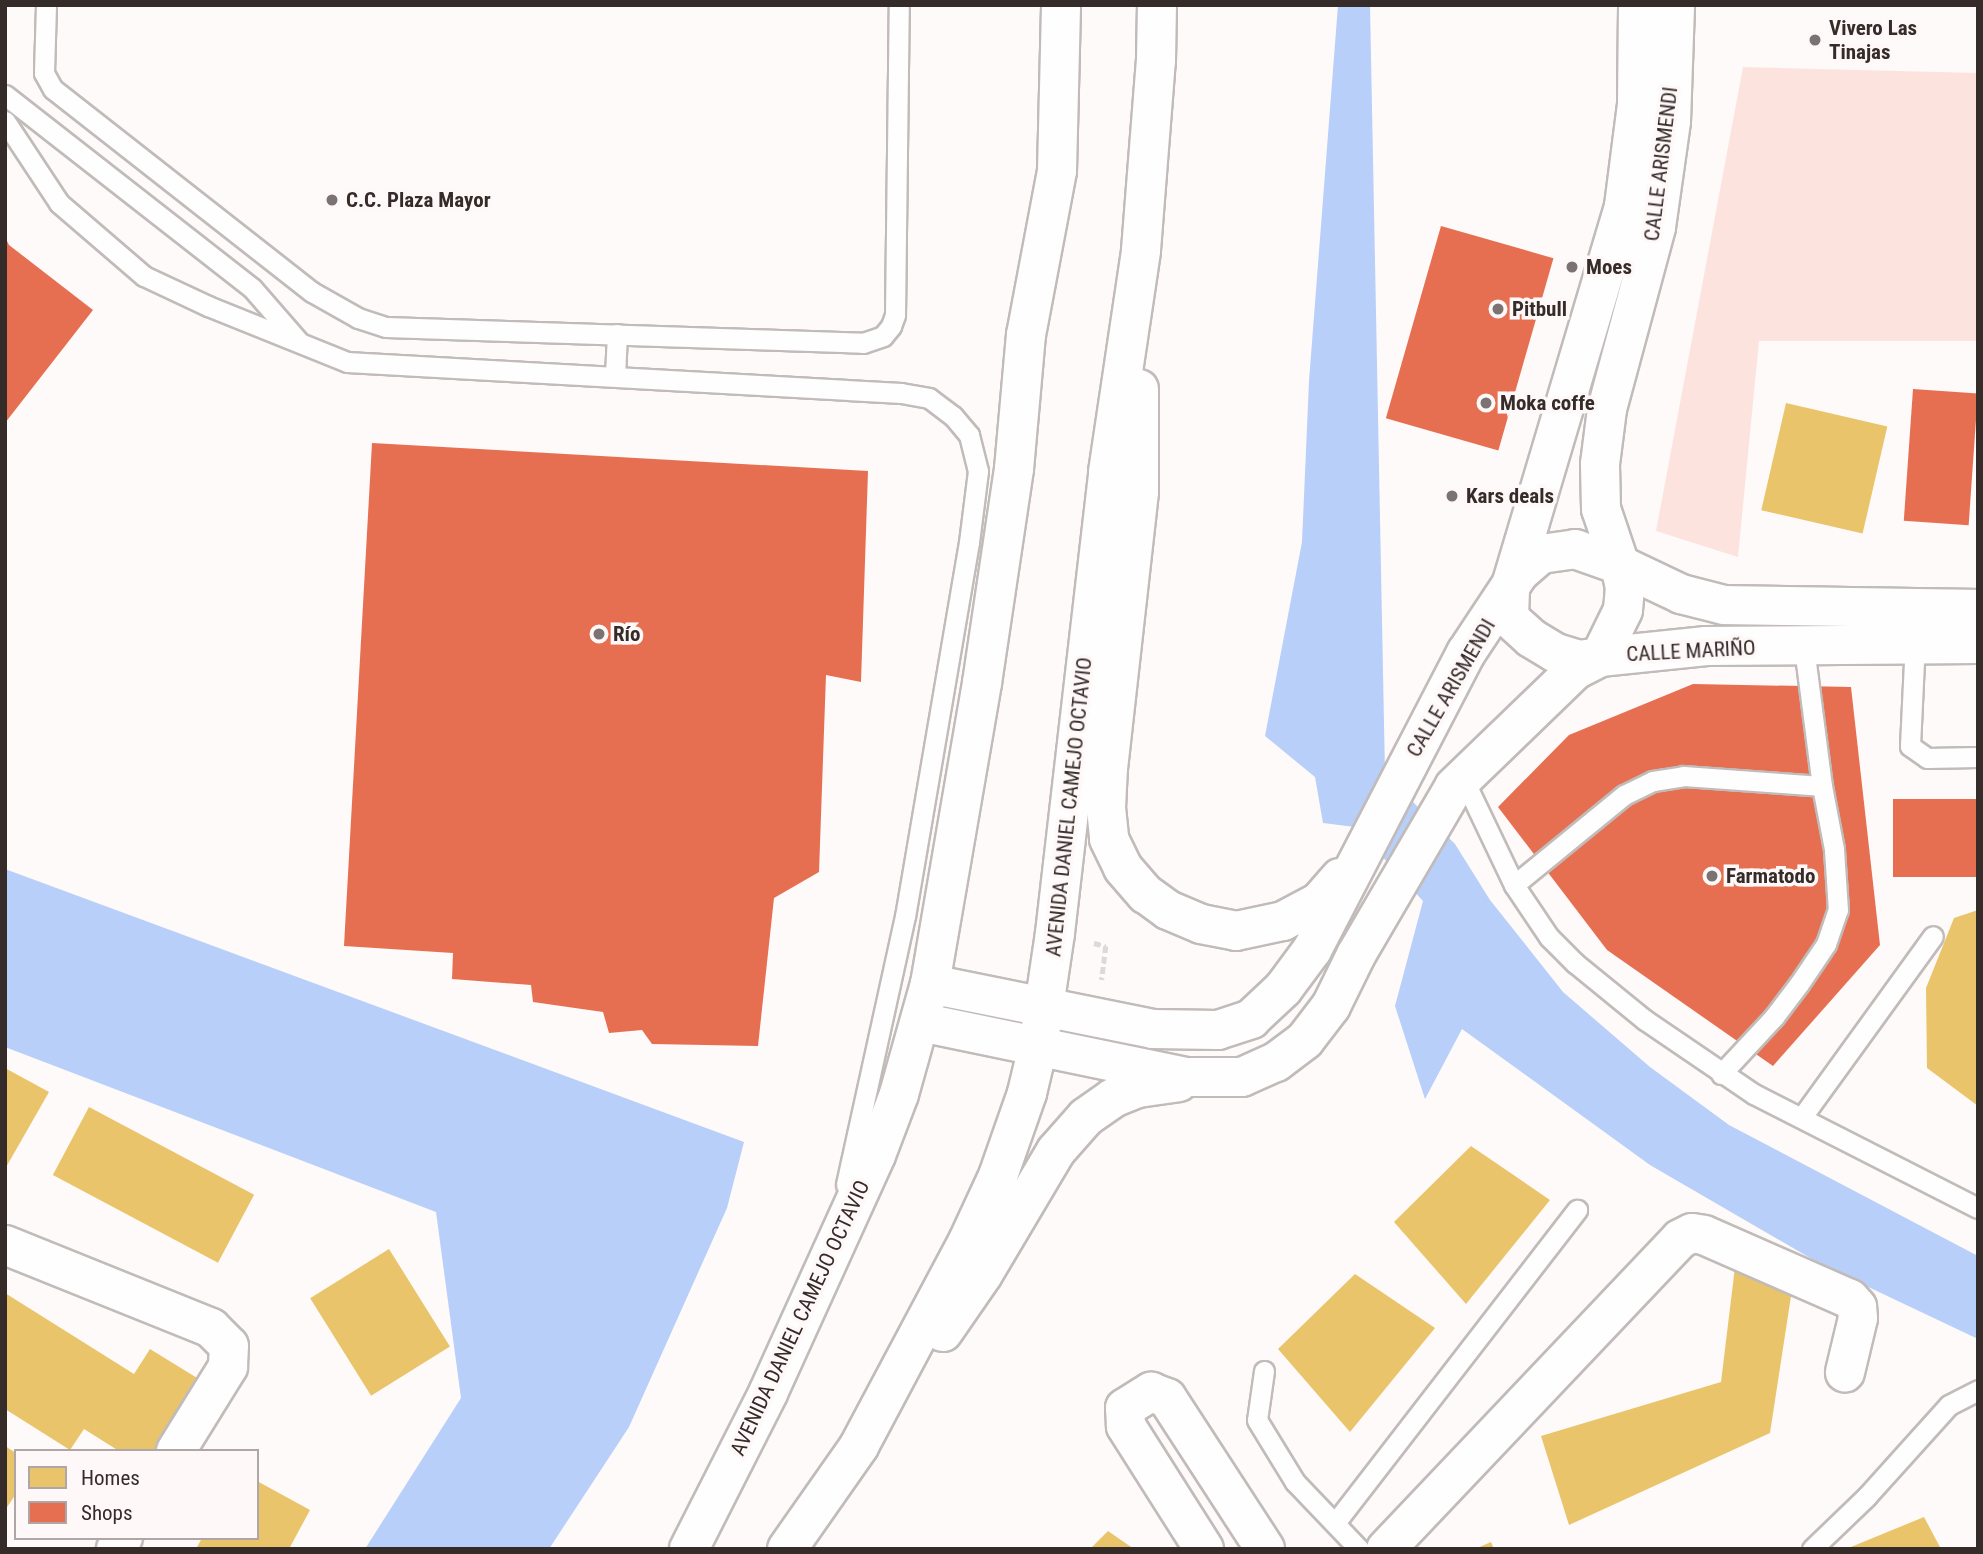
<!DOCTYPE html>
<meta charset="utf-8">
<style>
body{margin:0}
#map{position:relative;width:1983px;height:1554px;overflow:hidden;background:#fdfaf9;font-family:"Roboto Condensed",sans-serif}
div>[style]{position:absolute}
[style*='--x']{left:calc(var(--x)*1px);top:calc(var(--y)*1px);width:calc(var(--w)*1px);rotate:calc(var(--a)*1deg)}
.green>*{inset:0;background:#fde3de}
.water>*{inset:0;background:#b8cff9}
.homes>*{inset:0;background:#e9c46a;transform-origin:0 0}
.shops>*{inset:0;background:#e76f51;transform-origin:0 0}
.path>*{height:4.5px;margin-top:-2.25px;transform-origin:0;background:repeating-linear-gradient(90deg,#dbdad9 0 7px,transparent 0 10.5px)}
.roads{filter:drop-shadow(2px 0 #c1bbb9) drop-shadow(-2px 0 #c1bbb9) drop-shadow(0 2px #c1bbb9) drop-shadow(0 -2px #c1bbb9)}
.service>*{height:19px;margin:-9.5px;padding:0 9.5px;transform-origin:9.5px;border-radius:9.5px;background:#fffefe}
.minor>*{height:38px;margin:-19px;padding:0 19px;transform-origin:19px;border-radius:19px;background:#fffefe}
.tertiary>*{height:38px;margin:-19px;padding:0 19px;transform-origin:19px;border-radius:19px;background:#fffefe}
.dots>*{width:19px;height:19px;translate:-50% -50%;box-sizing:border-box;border:4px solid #fef9f8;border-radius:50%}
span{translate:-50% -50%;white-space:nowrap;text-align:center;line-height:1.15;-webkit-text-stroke:7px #fef9f8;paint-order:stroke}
.poi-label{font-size:21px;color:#352b29;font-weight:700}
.left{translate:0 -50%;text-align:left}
.street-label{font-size:21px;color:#352b29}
.frame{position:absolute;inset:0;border:7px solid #352b29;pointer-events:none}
.legend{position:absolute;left:14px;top:1449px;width:245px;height:91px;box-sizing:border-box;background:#fef9f8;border:2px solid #aea7a5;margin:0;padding:9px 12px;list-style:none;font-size:21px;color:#352b29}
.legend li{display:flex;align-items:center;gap:14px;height:35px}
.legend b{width:35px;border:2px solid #aea7a5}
</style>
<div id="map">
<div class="green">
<div style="clip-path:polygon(1743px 67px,1978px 73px,1978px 341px,1759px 341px,1738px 557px,1656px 531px)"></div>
</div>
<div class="water">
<div style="clip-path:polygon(1338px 5px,1370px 5px,1385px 774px,1455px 844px,1490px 900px,1563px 992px,1650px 1067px,1729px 1125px,1978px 1256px,1978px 1339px,1824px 1266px,1650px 1165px,1462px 1029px,1425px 1099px,1395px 1006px,1423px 901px,1355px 827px,1323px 823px,1315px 777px,1265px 736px,1302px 542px,1309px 381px)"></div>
<div style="clip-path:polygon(5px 869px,744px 1142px,727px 1208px,629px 1427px,549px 1549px,365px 1549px,461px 1398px,436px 1212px,5px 1047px)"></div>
</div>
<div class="homes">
<div style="left:1786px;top:403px;width:104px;height:110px;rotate:13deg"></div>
<div style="clip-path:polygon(1978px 910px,1978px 1106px,1927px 1068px,1926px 988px,1954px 918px)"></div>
<div style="clip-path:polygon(5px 1068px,49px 1092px,5px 1169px)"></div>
<div style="left:89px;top:1107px;width:187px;height:77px;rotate:28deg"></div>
<div style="clip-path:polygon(1471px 1146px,1550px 1200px,1466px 1304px,1394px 1222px)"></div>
<div style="left:389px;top:1249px;width:115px;height:93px;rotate:58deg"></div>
<div style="clip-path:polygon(1735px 1267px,1793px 1283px,1770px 1433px,1569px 1525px,1541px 1436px,1721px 1382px)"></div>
<div style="clip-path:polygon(1355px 1274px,1435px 1328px,1350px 1432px,1278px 1349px)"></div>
<div style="clip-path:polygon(5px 1293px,134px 1374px,150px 1349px,202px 1381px,158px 1451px,119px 1451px,84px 1429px,70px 1450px,5px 1409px)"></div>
<div style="clip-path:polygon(5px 1446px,16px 1453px,16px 1494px,5px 1510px)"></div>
<div style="clip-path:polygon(257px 1481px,310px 1510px,289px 1549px,196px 1549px,202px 1538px,257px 1538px)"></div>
<div style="clip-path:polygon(1924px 1517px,1941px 1549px,1846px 1549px)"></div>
<div style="clip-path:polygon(1108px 1531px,1134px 1549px,1090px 1549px)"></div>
<div style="clip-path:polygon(1491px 1542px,1494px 1549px,1475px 1549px)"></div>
</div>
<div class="shops">
<div style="left:1441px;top:226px;width:117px;height:200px;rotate:16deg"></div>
<div style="clip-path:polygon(5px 237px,9px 245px,93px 310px,5px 423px)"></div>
<div style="left:1913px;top:389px;width:65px;height:132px;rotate:4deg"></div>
<div style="clip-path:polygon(372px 443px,868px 471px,861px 682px,826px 675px,819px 872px,774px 898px,758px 1046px,652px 1044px,642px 1030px,609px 1033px,603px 1012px,533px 1002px,531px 985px,452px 979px,453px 953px,344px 946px)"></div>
<div style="clip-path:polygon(1693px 684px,1851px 687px,1880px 945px,1773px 1066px,1607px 950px,1498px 807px,1569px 735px)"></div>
<div style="left:1978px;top:799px;width:78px;height:85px;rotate:90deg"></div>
</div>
<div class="path">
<div style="--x:1094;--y:943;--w:12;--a:14"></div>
<div style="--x:1106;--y:946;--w:34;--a:97"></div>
</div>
<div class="roads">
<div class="service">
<div style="--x:46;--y:5;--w:68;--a:91.7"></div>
<div style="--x:44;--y:73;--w:18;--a:61"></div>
<div style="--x:53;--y:89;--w:329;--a:38.1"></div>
<div style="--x:312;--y:292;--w:53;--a:29.5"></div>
<div style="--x:358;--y:318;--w:29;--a:18"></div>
<div style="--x:386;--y:327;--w:477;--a:1.9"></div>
<div style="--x:863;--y:343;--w:21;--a:-19"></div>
<div style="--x:883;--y:336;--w:13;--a:-51"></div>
<div style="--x:891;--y:326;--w:12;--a:-70"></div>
<div style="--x:895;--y:315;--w:310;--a:-89.3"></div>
<div style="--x:5;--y:95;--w:313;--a:38"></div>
<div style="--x:252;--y:288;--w:70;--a:49"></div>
<div style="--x:5;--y:121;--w:98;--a:56.6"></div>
<div style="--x:59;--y:203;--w:112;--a:40.7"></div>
<div style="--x:144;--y:276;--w:71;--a:25.1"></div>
<div style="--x:208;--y:306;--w:150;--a:21.9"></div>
<div style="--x:347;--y:362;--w:555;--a:3.2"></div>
<div style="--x:901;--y:393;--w:28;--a:10"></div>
<div style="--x:929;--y:398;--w:30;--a:37"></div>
<div style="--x:953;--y:416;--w:25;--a:50"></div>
<div style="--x:969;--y:435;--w:37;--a:76"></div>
<div style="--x:978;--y:471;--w:72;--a:97.2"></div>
<div style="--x:969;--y:542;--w:379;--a:99.7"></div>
<div style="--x:905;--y:916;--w:275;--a:102.4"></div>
<div style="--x:615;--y:376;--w:42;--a:-87.3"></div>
<div style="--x:1915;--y:640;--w:106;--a:92.7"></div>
<div style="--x:1910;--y:746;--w:21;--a:35"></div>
<div style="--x:1927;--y:758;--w:51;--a:-1.1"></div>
<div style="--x:1463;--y:778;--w:119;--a:64.5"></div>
<div style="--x:1514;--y:885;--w:63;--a:56.1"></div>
<div style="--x:1549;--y:937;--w:37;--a:45"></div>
<div style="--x:1575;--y:963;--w:90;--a:39.2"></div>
<div style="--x:1645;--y:1020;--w:132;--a:34.2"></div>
<div style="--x:1754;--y:1094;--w:251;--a:27"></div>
<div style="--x:1514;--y:885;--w:142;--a:-39.3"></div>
<div style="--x:1624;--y:795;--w:32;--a:-26"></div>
<div style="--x:1653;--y:781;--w:30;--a:-9"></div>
<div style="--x:1683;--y:776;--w:139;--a:4.1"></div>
<div style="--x:1721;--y:1074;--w:78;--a:-47.1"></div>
<div style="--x:1774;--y:1017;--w:41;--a:-52.9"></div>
<div style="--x:1799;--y:984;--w:48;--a:-56"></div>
<div style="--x:1826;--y:944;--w:36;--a:-71"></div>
<div style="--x:1838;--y:910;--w:61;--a:-93.8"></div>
<div style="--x:1834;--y:849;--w:64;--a:-100.8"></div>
<div style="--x:1822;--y:786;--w:148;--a:-97.4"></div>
<div style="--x:1802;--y:1117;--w:223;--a:-54.1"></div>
<div style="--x:1264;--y:1371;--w:49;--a:98.1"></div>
<div style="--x:1257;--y:1420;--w:73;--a:58.5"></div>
<div style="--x:1295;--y:1482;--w:93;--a:46.3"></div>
<div style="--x:1335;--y:1523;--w:396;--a:-52.3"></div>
<div style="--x:1812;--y:1549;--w:76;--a:-43.9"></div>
<div style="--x:1867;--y:1496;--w:122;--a:-48"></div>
<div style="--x:1949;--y:1405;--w:33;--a:-27"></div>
</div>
<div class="minor">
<div style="--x:1620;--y:565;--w:59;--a:-108.7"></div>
<div style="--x:1601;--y:509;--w:45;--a:-91.3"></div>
<div style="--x:1600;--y:464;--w:55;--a:-82.7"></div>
<div style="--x:1607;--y:409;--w:188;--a:-74.9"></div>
<div style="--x:1656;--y:227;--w:107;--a:-81.9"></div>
<div style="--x:1671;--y:121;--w:116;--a:-88"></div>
<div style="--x:1510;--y:589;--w:400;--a:-73.4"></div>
<div style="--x:1624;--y:206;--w:103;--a:-82.7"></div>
<div style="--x:1637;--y:104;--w:99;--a:-89.4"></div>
<div style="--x:5;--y:1245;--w:222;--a:21.9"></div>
<div style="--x:211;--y:1328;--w:25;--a:45"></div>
<div style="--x:229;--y:1346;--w:21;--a:93"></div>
<div style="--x:228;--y:1367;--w:99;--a:121.8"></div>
<div style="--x:116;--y:1549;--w:13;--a:-58"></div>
<div style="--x:1204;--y:1549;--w:146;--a:-122.4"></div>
<div style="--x:1126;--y:1426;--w:18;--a:-93"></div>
<div style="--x:1125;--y:1408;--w:31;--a:-32"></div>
<div style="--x:1151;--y:1392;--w:17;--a:21"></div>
<div style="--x:1167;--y:1398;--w:180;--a:57"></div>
<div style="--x:1386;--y:1549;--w:427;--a:-46.5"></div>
<div style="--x:1680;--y:1239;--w:13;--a:-27"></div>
<div style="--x:1692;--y:1233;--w:12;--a:9"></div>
<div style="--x:1704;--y:1235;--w:159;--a:23.7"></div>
<div style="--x:1850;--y:1299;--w:11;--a:49"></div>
<div style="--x:1857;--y:1307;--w:11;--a:85"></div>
<div style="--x:1858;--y:1318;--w:56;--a:103.5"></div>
</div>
<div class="tertiary">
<div style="--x:1139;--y:389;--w:103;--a:90"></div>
<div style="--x:1139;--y:492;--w:277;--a:96.4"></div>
<div style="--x:1108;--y:767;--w:41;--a:92.8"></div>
<div style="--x:1106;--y:808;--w:31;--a:84"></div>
<div style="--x:1109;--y:839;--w:32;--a:64"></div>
<div style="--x:1123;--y:868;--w:35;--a:49"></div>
<div style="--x:1146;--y:894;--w:27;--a:36"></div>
<div style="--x:1168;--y:910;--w:36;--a:23"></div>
<div style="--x:1201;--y:924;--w:36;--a:11"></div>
<div style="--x:1236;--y:931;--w:48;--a:-12"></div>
<div style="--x:1283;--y:921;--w:41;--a:-27.8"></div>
<div style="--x:1319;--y:902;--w:32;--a:-49"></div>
<div style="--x:1510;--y:589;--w:29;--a:92"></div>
<div style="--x:1509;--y:618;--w:30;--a:42"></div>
<div style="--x:1531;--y:638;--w:29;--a:31"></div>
<div style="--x:1556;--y:653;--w:24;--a:17"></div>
<div style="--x:1579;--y:660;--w:21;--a:-8"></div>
<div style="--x:1600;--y:657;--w:52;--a:-63.9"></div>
<div style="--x:1623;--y:610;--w:22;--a:-85"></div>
<div style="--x:1625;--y:588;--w:24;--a:-102"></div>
<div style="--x:930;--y:984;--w:227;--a:11.4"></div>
<div style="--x:1153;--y:1029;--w:65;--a:0.9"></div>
<div style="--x:1218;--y:1030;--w:35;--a:-18"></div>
<div style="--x:1251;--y:1019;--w:44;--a:-43.2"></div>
<div style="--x:1283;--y:989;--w:49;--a:-53.4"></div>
<div style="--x:1312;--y:950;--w:335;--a:-62.6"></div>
<div style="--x:1466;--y:653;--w:96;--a:-56.5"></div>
<div style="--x:1519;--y:573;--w:29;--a:-41"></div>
<div style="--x:1541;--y:554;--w:34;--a:-8"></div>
<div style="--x:1575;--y:549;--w:48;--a:19.6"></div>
<div style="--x:1620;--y:565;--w:68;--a:25.4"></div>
<div style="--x:1681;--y:594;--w:44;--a:14.3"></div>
<div style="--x:1724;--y:605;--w:254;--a:0.9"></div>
<div style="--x:920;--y:1022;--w:271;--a:11.7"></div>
<div style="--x:1185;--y:1077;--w:57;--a:0"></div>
<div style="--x:1242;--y:1077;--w:37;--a:-24"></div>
<div style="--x:1276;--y:1062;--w:36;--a:-37"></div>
<div style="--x:1305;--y:1040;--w:43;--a:-52.6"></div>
<div style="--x:1331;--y:1006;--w:57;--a:-63.9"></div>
<div style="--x:1356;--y:955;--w:194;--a:-59.7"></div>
<div style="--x:1454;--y:787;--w:168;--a:-44"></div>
<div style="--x:1575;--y:670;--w:28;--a:-27"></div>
<div style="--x:1600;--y:657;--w:107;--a:-5.9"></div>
<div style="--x:1706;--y:646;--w:272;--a:-0.4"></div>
<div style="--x:943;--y:1332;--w:70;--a:-55.4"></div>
<div style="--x:983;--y:1274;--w:143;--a:-59.3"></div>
<div style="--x:1056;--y:1151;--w:45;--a:-48.6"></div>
<div style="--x:1086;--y:1117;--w:33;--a:-35"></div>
<div style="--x:1113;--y:1098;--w:27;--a:-22"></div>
<div style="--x:1138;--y:1088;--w:41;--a:-8.3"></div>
<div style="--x:689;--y:1549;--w:175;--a:-63.1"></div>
<div style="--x:768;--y:1393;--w:261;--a:-65.6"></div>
<div style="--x:876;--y:1155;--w:65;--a:-69.3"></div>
<div style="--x:899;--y:1094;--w:114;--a:-74.3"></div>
<div style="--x:930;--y:984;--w:305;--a:-80.2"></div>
<div style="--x:982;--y:683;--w:216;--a:-81.5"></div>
<div style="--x:1014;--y:469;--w:135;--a:-84.9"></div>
<div style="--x:1026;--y:335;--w:167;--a:-79.3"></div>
<div style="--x:1057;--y:171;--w:166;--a:-88.6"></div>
<div style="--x:787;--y:1549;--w:126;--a:-55"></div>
<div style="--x:859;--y:1446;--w:232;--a:-62"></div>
<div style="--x:968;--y:1241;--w:72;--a:-65.2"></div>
<div style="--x:998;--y:1176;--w:88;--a:-70.7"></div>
<div style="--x:1027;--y:1093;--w:47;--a:-76.6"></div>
<div style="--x:1038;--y:1047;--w:115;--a:-81.5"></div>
<div style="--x:1055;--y:933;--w:464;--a:-83.4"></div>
<div style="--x:1108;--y:472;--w:224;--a:-81.5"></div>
<div style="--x:1141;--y:250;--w:190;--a:-85.5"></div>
<div style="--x:1156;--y:61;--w:56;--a:-89"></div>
</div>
</div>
<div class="dots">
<div style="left:1815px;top:40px;background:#7b7372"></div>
<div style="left:332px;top:200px;background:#7b7372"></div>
<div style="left:1572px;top:267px;background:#7b7372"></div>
<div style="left:1498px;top:309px;background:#7b7372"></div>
<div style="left:1486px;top:403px;background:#7b7372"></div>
<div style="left:1452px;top:496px;background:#7b7372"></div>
<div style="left:599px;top:634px;background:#7b7372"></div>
<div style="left:1712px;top:876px;background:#7b7372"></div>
</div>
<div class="poi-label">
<span class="left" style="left:1829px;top:40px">Vivero Las<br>Tinajas</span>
<span class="left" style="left:346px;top:200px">C.C. Plaza Mayor</span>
<span class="left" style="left:1586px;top:267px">Moes</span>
<span class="left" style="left:1512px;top:309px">Pitbull</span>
<span class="left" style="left:1500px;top:403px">Moka coffe</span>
<span class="left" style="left:1466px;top:496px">Kars deals</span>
<span class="left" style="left:613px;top:634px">Río</span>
<span class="left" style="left:1726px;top:876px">Farmatodo</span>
</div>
<div class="street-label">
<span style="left:1661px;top:164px;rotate:-83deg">CALLE ARISMENDI</span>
<span style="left:1691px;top:651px;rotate:-3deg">CALLE MARIÑO</span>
<span style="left:1451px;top:688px;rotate:-60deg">CALLE ARISMENDI</span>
<span style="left:1069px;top:807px;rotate:-84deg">AVENIDA DANIEL CAMEJO OCTAVIO</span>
<span style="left:800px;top:1318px;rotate:-65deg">AVENIDA DANIEL CAMEJO OCTAVIO</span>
</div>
<div class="frame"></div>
<ul class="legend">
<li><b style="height:19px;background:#e9c46a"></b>Homes</li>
<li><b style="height:19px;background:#e76f51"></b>Shops</li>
</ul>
</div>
